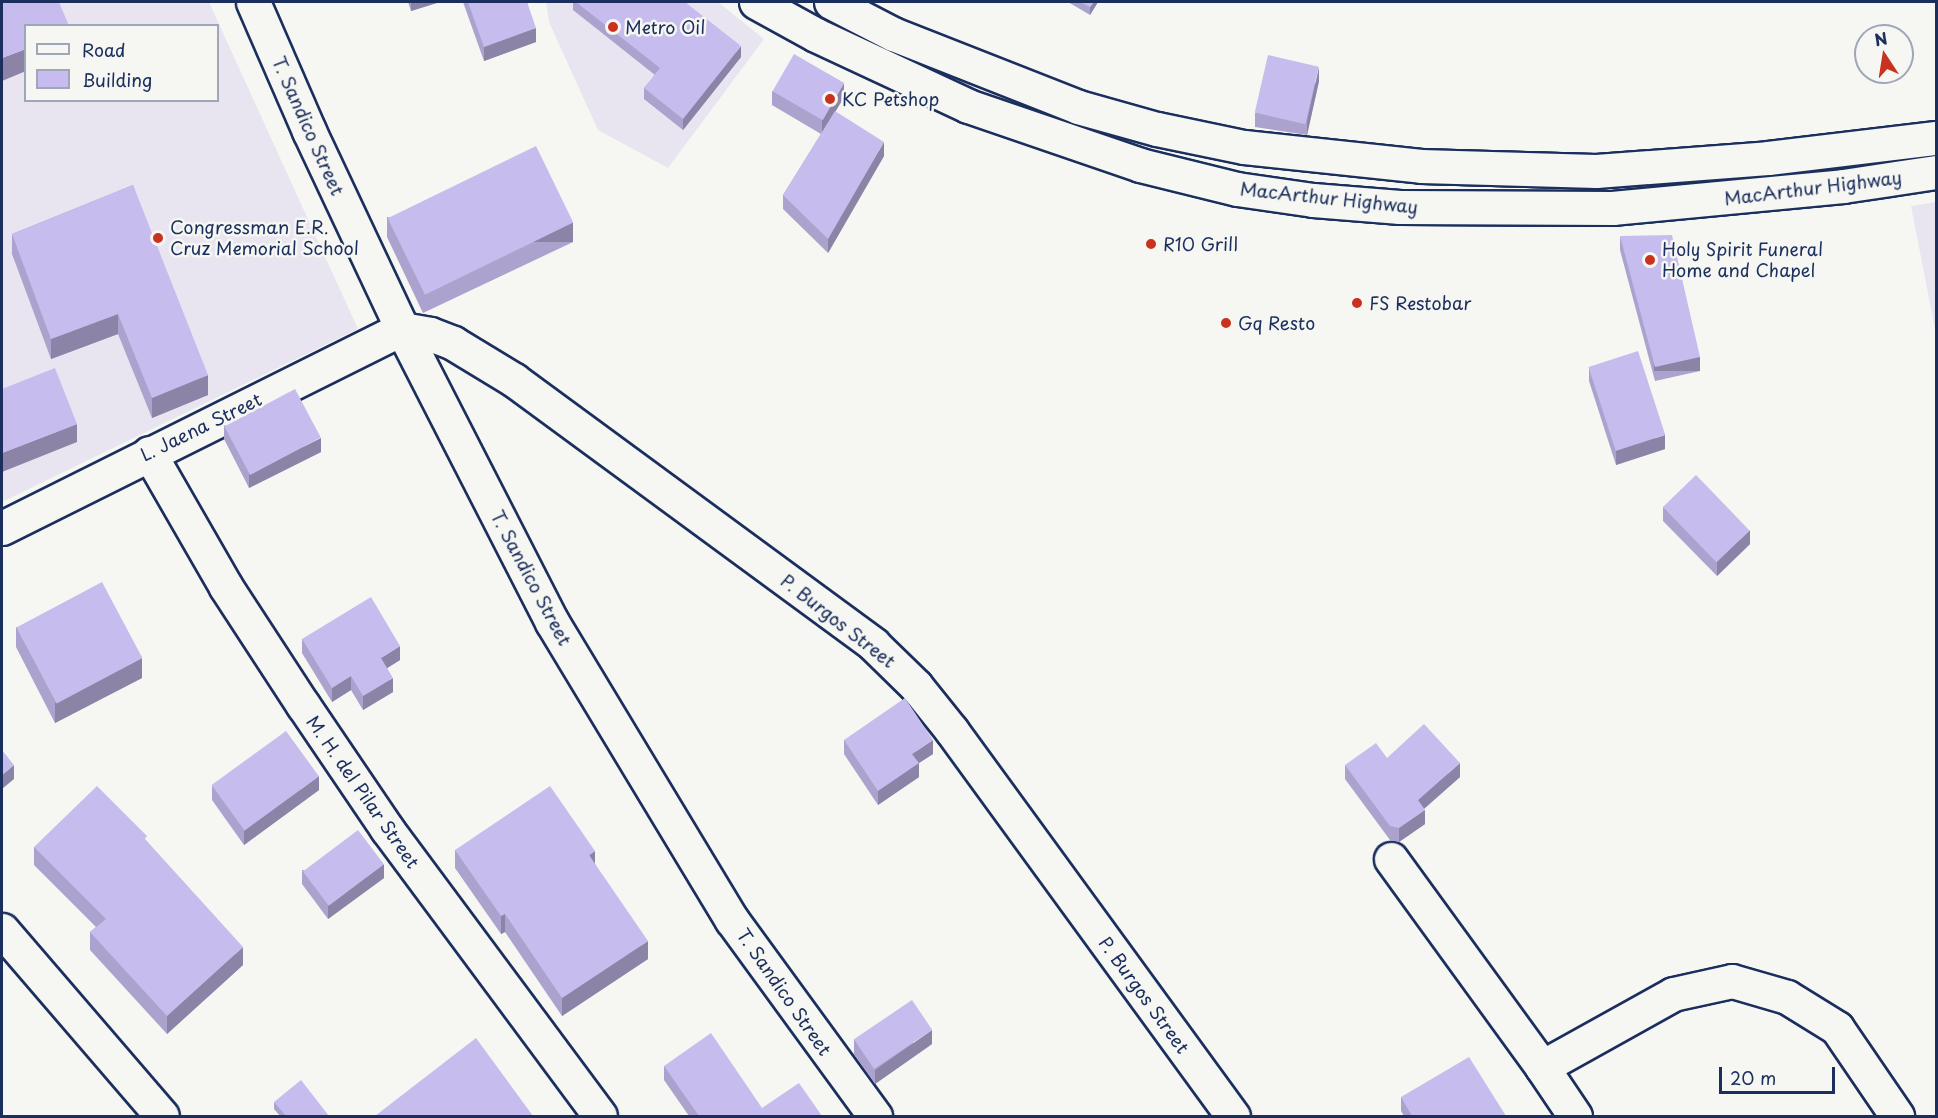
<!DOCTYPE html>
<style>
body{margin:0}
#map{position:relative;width:1938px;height:1118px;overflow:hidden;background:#f6f6f2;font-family:"Playpen Sans",sans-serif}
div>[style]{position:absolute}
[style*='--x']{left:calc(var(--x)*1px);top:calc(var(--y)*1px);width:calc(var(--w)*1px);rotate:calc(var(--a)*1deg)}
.built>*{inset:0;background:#e8e5f1}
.roads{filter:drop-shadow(2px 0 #1b2f5e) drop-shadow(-2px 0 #1b2f5e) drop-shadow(0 2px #1b2f5e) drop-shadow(0 -2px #1b2f5e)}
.minor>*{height:33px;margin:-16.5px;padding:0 16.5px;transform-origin:16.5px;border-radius:16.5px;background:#f6f6f2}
.tertiary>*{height:33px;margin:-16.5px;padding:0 16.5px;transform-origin:16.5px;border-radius:16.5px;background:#f6f6f2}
.secondary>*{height:33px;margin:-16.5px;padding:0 16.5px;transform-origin:16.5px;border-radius:16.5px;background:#f6f6f2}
.trunk>*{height:33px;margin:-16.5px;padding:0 16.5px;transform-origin:16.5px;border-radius:16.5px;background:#f6f6f2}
.wall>*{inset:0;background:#aba2cd}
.shaded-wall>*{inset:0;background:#8b84a7;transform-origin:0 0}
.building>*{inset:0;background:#c7bcee;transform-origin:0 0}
.dots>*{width:16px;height:16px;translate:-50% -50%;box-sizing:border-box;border:3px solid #f6f6f2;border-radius:50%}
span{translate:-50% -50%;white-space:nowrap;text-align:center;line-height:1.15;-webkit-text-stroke:5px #f6f6f2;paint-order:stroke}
.poi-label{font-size:18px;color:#1b2f5e}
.left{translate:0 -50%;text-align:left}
.street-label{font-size:18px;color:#1b2f5e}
.frame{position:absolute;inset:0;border:3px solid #1b2f5e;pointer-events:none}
.legend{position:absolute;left:24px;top:24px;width:195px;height:78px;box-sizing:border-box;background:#f6f6f2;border:2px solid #9ea6b7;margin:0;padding:8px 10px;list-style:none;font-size:18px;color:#1b2f5e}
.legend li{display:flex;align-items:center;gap:12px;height:30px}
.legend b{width:30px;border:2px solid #9ea6b7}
.north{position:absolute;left:1854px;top:24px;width:60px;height:60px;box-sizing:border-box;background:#f6f6f2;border:2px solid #9ea6b7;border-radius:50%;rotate:348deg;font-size:16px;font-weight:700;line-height:24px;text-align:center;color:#1b2f5e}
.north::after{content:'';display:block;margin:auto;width:21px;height:27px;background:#c8321e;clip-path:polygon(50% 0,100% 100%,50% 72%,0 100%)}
.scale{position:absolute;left:1719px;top:1067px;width:116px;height:27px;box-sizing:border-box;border:3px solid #1b2f5e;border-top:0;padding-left:8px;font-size:18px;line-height:21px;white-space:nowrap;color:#1b2f5e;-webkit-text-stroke:4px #f6f6f2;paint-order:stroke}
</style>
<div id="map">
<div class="built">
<div style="clip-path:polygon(evenodd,2px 2px,209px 2px,358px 329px,2px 502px,2px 2px,26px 26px,218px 26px,218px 100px,26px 100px,26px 26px)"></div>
<div style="clip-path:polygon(546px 2px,718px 2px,764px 39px,668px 168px,598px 130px,549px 22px)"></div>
<div style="clip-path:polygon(1936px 202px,1936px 334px,1911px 206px)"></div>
</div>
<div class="roads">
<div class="minor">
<div style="--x:149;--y:453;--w:155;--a:60.1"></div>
<div style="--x:226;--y:587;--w:141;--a:56.9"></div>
<div style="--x:303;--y:705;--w:150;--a:55.9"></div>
<div style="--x:387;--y:829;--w:357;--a:53.4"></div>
<div style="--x:2;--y:528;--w:447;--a:-26.5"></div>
<div style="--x:1391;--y:859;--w:257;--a:54"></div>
<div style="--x:1542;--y:1067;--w:59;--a:56"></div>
<div style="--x:2;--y:930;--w:245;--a:49.3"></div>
<div style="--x:1542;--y:1067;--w:150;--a:-29.1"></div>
<div style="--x:1673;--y:994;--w:60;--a:-12.4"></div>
<div style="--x:1732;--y:981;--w:57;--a:16.2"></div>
<div style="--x:1787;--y:997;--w:59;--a:31.8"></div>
<div style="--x:1837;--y:1028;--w:107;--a:55.7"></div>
</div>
<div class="tertiary">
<div style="--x:402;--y:329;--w:28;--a:10"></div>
<div style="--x:430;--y:334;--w:25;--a:21"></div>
<div style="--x:453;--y:343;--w:71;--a:31.2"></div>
<div style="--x:514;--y:380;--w:446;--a:36.3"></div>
<div style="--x:873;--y:644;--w:60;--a:44.3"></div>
<div style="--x:916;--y:686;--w:58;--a:51.3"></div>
<div style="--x:952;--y:731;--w:477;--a:53.9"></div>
</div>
<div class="secondary">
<div style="--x:253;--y:2;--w:141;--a:66.5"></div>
<div style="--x:309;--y:131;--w:219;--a:64.8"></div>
<div style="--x:402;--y:329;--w:329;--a:62.9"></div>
<div style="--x:552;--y:622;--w:348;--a:58.9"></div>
<div style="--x:732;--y:920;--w:243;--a:53.9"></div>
</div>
<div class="trunk">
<div style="--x:756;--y:2;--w:68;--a:28.8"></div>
<div style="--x:816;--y:35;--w:168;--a:25"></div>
<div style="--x:968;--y:106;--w:182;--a:18.9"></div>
<div style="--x:1140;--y:165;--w:100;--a:13.9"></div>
<div style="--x:1237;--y:189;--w:77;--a:8.2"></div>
<div style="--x:1313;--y:200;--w:87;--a:4.6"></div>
<div style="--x:1400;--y:207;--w:212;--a:0.3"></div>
<div style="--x:1612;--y:208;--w:232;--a:-5.4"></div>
<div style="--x:1843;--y:186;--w:94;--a:-8.6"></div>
<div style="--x:831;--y:2;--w:70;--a:27.3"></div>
<div style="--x:893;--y:34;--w:199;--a:21.5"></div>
<div style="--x:1078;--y:107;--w:82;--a:15.6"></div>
<div style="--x:1157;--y:129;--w:89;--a:11.7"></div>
<div style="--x:1244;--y:147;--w:178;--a:6.1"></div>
<div style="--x:1421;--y:166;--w:175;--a:1.6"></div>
<div style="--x:1596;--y:171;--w:172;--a:-4.3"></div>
<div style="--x:1768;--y:158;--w:169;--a:-6.8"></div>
</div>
</div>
<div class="wall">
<div style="clip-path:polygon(408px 2px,440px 2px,411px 11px)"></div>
<div style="clip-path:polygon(463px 2px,527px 2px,536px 42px,484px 61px)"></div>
<div style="clip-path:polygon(573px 2px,685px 2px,741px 57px,683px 130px,644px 99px,644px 88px,655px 75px,573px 10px)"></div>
<div style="clip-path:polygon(1068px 2px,1098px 2px,1090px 15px)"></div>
<div style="clip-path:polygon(1319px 81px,1307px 135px,1255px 127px,1255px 113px)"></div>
<div style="clip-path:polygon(772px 91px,844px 97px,834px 114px,884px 156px,828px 253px,783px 209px,783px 195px,821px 134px,772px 105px)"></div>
<div style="clip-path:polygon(133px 185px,208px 395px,152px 418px,118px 334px,51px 359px,12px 254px,12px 234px)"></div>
<div style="clip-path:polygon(387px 217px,573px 242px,423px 313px,387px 237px)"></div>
<div style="clip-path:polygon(1620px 236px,1700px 371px,1655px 381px,1620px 250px)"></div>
<div style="clip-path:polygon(1589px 367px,1665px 449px,1616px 465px,1589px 381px)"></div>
<div style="clip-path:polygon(224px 425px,321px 452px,249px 488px,224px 439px)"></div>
<div style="clip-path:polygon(1663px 507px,1750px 544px,1717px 576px,1663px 521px)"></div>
<div style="clip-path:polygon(16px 627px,142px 678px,55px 723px,16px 647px)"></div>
<div style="clip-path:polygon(302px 639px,400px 660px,387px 668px,393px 692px,363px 710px,351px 690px,332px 702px,302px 653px)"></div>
<div style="clip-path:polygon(844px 740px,933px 754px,919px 763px,919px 777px,878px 805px,844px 754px)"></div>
<div style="clip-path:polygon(1387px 758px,1460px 777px,1424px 809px,1425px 824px,1399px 842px,1390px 840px,1345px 779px,1345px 765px)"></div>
<div style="clip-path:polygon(212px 786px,319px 790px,244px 845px,212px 800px)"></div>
<div style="clip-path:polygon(147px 842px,243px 965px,167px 1034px,90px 950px,90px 932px,96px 927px,34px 865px,34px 847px)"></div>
<div style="clip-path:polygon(455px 850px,595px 864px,648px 959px,562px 1016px,505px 932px,501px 934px,455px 868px)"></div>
<div style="clip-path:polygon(302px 870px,384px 878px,328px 919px,302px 884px)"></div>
<div style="clip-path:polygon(854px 1040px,932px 1044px,875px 1084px,854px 1054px)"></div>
<div style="clip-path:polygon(664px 1066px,762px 1108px,822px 1116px,689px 1116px,664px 1080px)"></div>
<div style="clip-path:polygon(1401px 1097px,1506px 1116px,1404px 1116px,1401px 1111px)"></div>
<div style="clip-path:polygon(274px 1102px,329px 1116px,280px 1116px,274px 1109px)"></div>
</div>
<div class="shaded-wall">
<div style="clip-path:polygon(411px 2px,440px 2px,411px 11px)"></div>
<div style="clip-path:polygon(1094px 2px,1098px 2px,1090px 15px,1090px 7px)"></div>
<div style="clip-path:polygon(536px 28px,536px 42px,484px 61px,484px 47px)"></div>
<div style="clip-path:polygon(741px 46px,741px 57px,683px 130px,683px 119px)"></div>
<div style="clip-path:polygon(26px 49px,26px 71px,2px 81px,2px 58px)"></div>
<div style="clip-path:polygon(1319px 67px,1319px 81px,1307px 135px,1307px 121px)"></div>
<div style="clip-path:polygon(844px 83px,844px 97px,822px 134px,822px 120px)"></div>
<div style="clip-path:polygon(884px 142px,884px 156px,828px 253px,828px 239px)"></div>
<div style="left:573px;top:222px;width:20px;height:166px;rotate:90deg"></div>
<div style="clip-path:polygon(118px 314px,118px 334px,51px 359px,51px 339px)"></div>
<div style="left:1700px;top:357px;width:14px;height:46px;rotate:90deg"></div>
<div style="clip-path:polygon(208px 375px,208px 395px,152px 418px,152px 398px)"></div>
<div style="clip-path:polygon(77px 424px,77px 442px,2px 472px,2px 453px)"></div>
<div style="clip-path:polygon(1665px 435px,1665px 449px,1616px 465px,1616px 451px)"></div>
<div style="clip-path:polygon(321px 438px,321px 452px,249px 488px,249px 474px)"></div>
<div style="clip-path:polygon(1750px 530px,1750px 544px,1717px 576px,1717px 562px)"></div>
<div style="clip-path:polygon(400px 646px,400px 660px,381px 672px,381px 658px)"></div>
<div style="clip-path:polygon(142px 658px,142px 678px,55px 723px,55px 703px)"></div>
<div style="clip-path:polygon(351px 676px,351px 690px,332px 702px,332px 688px)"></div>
<div style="clip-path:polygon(393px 678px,393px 692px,363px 710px,363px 696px)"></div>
<div style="clip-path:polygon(933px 740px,933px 754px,919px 763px,919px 777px,878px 805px,878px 791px,912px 754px)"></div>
<div style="clip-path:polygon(1460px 763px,1460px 777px,1418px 814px,1418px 800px)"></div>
<div style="clip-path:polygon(14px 765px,14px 779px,2px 789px,2px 775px)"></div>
<div style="clip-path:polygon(319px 776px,319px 790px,244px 845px,244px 831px)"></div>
<div style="clip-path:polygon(1425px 810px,1425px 824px,1399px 842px,1399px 828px)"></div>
<div style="clip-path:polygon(595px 851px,595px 869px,589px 855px)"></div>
<div style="clip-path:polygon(384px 864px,384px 878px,328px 919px,328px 905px)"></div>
<div style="clip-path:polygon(505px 914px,505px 932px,501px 934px,501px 916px)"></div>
<div style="clip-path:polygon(648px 941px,648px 959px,562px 1016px,562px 998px)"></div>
<div style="clip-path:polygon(243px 947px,243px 965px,167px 1034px,167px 1016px)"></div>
<div style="clip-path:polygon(932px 1030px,932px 1044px,875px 1084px,875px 1070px)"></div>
</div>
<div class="building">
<div style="clip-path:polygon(2px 2px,59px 2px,69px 26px,26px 26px,26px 49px,2px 58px)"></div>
<div style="clip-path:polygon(468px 2px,527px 2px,536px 28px,484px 47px)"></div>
<div style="clip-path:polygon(576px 2px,685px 2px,741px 46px,683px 119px,644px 88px,660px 68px)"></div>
<div style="clip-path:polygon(1080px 2px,1094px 2px,1090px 7px)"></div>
<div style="left:794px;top:54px;width:58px;height:43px;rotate:30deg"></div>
<div style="left:1268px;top:55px;width:52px;height:59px;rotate:13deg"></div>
<div style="clip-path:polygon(835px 111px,884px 142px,828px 239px,783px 195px)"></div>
<div style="left:536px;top:146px;width:85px;height:165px;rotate:64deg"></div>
<div style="clip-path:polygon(133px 185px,208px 375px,152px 398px,118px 314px,51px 339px,12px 234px)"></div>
<div style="clip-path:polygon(1672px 235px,1700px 357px,1655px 367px,1620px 236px)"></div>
<div style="left:1638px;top:351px;width:88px;height:52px;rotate:72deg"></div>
<div style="clip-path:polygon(55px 368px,77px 424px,2px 453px,2px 389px)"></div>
<div style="left:295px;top:389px;width:55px;height:80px;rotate:62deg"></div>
<div style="left:1696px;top:475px;width:77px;height:46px;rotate:46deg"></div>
<div style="left:102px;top:582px;width:86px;height:97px;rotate:62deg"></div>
<div style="clip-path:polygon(371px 597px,400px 646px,381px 658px,393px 678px,363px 696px,351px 676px,332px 688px,302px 639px)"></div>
<div style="clip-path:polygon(905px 698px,933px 740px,912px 754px,919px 763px,878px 791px,844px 740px)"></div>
<div style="clip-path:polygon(1424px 724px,1460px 763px,1418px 800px,1425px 810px,1399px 828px,1390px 826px,1345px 765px,1376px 743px,1387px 758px)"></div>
<div style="left:286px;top:731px;width:56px;height:92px;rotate:54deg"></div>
<div style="clip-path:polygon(2px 750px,14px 765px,2px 775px)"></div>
<div style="clip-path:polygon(97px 786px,147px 836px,145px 839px,243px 947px,167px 1016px,90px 932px,106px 919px,34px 847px)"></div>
<div style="clip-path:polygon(550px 786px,595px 851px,589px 855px,648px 941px,562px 998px,505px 914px,501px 916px,455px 850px)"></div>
<div style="left:358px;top:830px;width:43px;height:69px;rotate:53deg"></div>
<div style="left:912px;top:1000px;width:36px;height:70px;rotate:56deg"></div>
<div style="clip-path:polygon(711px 1033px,762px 1108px,799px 1083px,822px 1116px,699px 1116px,664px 1066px)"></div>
<div style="clip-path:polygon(476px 1038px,533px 1116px,375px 1116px)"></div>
<div style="clip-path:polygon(1469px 1057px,1506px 1116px,1412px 1116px,1401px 1097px)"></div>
<div style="clip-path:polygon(301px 1080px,329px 1116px,286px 1116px,274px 1102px)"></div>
</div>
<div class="dots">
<div style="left:613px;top:27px;background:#c8321e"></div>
<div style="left:830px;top:99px;background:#c8321e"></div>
<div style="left:158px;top:238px;background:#c8321e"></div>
<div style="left:1151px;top:244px;background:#c8321e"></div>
<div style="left:1650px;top:260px;background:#c8321e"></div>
<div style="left:1357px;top:303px;background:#c8321e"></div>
<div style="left:1226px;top:323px;background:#c8321e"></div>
</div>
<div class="poi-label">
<span class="left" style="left:625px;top:27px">Metro Oil</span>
<span class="left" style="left:842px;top:99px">KC Petshop</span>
<span class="left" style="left:170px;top:238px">Congressman E.R.<br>Cruz Memorial School</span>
<span class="left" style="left:1163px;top:244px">R10 Grill</span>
<span class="left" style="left:1662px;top:260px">Holy Spirit Funeral<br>Home and Chapel</span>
<span class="left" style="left:1369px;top:303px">FS Restobar</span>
<span class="left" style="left:1238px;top:323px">Gq Resto</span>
</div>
<div class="street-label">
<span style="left:308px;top:126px;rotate:66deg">T. Sandico Street</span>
<span style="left:1813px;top:188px;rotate:-7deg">MacArthur Highway</span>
<span style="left:1329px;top:198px;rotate:6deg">MacArthur Highway</span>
<span style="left:201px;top:427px;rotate:-26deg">L. Jaena Street</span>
<span style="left:531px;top:578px;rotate:62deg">T. Sandico Street</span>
<span style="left:838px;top:621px;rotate:38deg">P. Burgos Street</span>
<span style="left:363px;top:792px;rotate:55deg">M. H. del Pilar Street</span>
<span style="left:784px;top:992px;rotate:55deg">T. Sandico Street</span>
<span style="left:1144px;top:995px;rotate:54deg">P. Burgos Street</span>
</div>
<div class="frame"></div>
<ul class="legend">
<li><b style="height:8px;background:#f6f6f2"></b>Road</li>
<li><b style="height:16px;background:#c7bcee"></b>Building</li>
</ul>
<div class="north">N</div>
<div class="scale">20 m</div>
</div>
